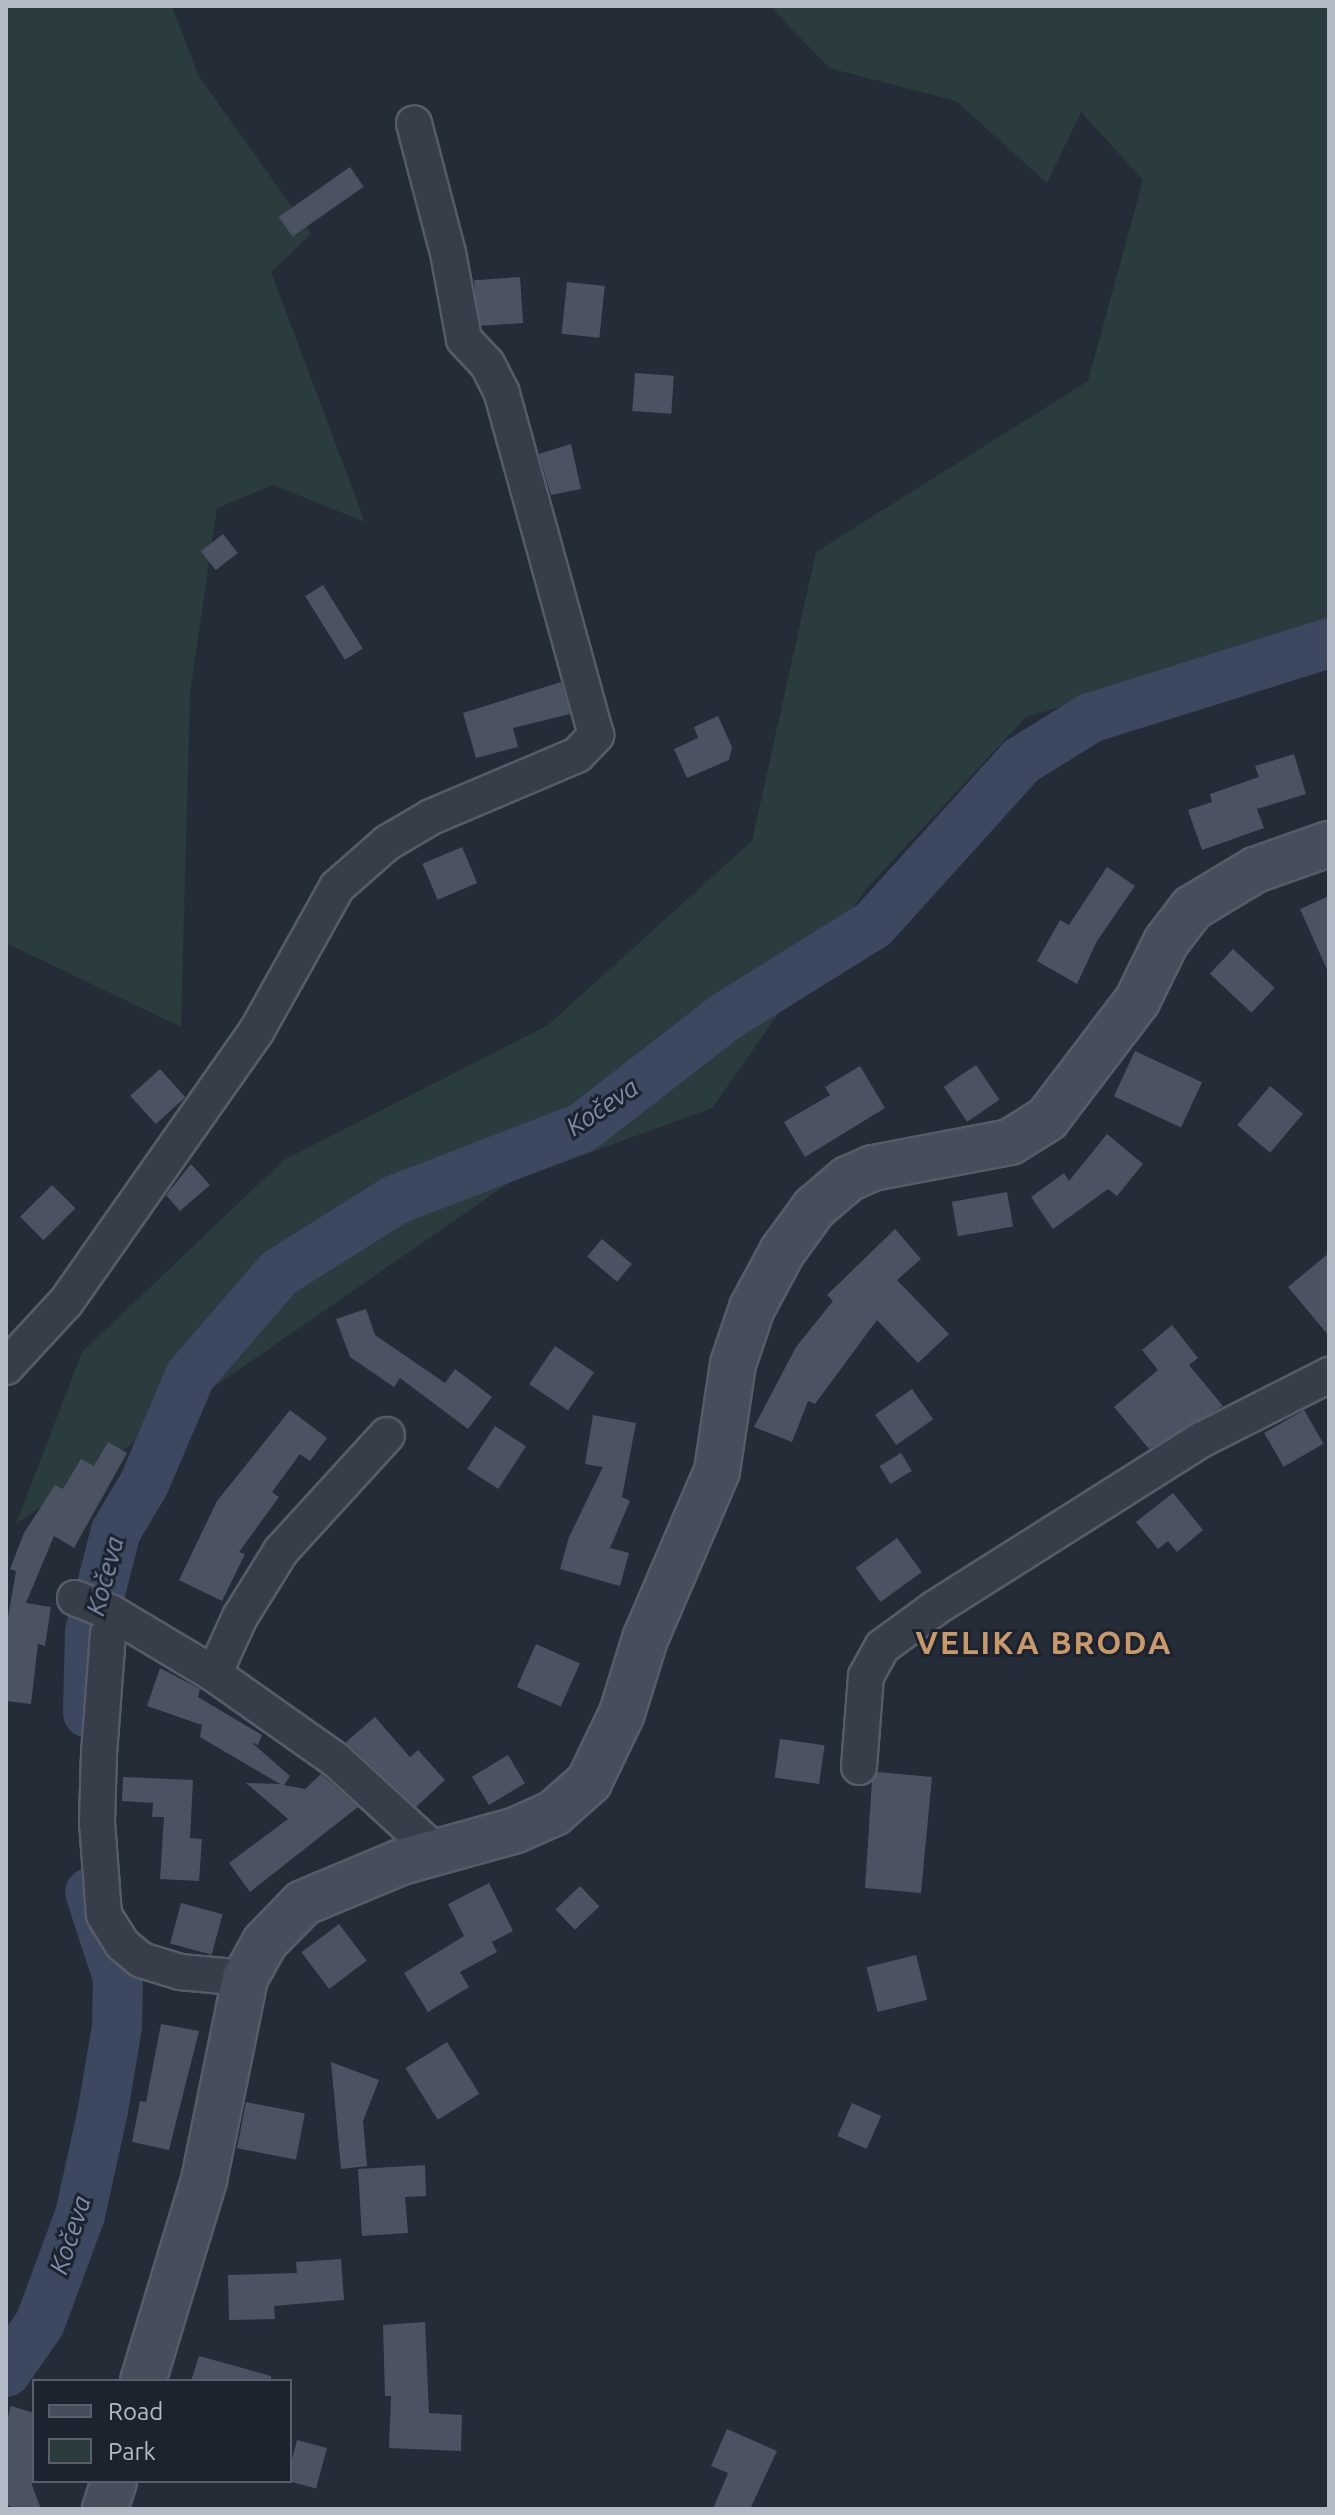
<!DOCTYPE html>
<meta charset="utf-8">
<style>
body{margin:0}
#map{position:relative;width:1335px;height:2515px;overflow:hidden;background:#242c38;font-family:Ubuntu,sans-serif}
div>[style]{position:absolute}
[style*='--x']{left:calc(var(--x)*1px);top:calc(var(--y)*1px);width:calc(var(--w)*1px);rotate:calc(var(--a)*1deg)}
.green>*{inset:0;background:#2a3c3d}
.river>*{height:50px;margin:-25px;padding:0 25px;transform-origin:25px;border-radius:25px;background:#3b4860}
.building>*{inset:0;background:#4b5362;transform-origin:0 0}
.roads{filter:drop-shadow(2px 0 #565c67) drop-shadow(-2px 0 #565c67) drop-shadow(0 2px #565c67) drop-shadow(0 -2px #565c67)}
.street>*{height:34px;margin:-17px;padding:0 17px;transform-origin:17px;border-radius:17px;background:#383e49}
.secondary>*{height:44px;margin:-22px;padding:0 22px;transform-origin:22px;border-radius:22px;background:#464d5b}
span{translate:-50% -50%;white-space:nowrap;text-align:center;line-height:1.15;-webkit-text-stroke:6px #1d232e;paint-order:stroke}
.water-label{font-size:26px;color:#7d8eaa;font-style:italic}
.district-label{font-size:32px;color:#c9996a;font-weight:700;letter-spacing:2px}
.frame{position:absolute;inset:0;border:8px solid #b3b9c5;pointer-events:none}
.legend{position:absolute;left:32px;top:2379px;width:260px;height:104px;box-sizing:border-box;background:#1d232e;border:2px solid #595f6a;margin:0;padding:10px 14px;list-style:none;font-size:24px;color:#b3b9c5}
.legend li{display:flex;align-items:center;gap:16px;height:40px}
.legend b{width:40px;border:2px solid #595f6a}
</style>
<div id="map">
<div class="green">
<div style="clip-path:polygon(6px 6px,172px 6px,198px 75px,311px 234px,271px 272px,365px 522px,273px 485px,217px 508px,190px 693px,181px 1027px,6px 943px)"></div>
<div style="clip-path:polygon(770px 6px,1329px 6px,1329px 623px,1253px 652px,1026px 717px,867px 888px,712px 1108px,510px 1182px,16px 1524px,82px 1352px,284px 1160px,548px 1025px,752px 841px,816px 552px,1088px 381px,1143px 180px,1081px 112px,1047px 183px,956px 101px,829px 68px)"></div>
</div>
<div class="river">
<div style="--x:88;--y:1713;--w:81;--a:-88.6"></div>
<div style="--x:90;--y:1632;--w:104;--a:-75.6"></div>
<div style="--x:116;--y:1531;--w:55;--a:-59.2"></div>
<div style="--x:144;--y:1484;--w:117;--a:-66.9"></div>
<div style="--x:190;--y:1376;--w:136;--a:-49.2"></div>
<div style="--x:279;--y:1273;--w:137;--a:-32.2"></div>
<div style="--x:395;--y:1200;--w:200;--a:-21.1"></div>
<div style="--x:582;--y:1128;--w:181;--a:-37.8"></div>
<div style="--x:725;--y:1017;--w:174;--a:-31.9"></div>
<div style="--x:873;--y:925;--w:221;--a:-47.9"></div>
<div style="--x:1021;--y:761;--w:81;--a:-31.9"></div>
<div style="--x:1090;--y:718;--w:250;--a:-17.4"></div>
<div style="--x:6;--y:2372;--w:60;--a:-55.2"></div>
<div style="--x:40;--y:2323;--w:115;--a:-69.7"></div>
<div style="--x:80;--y:2215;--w:107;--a:-77.6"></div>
<div style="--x:103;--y:2110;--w:85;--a:-80.5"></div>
<div style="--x:117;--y:2026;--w:48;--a:-88.8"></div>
<div style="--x:118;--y:1978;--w:90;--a:-108"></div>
</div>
<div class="building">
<div style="left:350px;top:167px;width:24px;height:87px;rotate:55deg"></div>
<div style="left:520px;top:277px;width:46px;height:46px;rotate:86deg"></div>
<div style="left:567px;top:282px;width:38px;height:52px;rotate:6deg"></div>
<div style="left:635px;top:373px;width:39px;height:38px;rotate:4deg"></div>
<div style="clip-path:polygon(571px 444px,581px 489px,551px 495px,539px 454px)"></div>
<div style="left:223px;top:534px;width:24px;height:28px;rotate:52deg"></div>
<div style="left:323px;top:585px;width:75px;height:21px;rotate:58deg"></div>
<div style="clip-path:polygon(561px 682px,570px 714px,513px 728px,518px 747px,476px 758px,463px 713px)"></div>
<div style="clip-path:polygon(718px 716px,732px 747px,729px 760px,687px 778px,674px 749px,698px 738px,694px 727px)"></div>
<div style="clip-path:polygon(1294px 754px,1306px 794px,1257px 809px,1264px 828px,1202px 850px,1188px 810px,1212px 802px,1210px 794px,1259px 777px,1255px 766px)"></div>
<div style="left:462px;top:847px;width:39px;height:43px;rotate:67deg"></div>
<div style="clip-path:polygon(1107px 867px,1135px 886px,1097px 941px,1077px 984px,1037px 961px,1060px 920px,1069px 925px)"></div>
<div style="clip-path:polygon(1329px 896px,1329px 974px,1300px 909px)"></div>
<div style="left:1233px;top:949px;width:57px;height:34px;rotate:43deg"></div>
<div style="left:1135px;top:1051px;width:74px;height:50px;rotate:25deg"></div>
<div style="left:976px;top:1065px;width:42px;height:39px;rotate:56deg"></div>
<div style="clip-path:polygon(860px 1066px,885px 1108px,805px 1157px,784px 1122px,830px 1095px,825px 1087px)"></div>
<div style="left:160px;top:1069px;width:38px;height:40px;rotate:48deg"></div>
<div style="left:1270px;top:1086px;width:43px;height:51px;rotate:40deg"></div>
<div style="clip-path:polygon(1107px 1134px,1143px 1164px,1117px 1196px,1108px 1189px,1053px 1229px,1031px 1197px,1064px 1173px,1069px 1181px)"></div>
<div style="clip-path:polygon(191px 1164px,210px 1185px,180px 1211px,166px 1195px)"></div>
<div style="left:52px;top:1185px;width:33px;height:45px;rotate:45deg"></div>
<div style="left:1007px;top:1192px;width:35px;height:56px;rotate:80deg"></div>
<div style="clip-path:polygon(895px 1229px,921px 1259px,897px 1280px,949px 1334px,918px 1363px,877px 1320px,815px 1404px,808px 1401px,792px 1442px,754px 1427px,796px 1347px,833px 1301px,827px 1295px)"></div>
<div style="left:602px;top:1239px;width:39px;height:23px;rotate:40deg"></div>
<div style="clip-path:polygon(1329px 1253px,1329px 1336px,1288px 1287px)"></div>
<div style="clip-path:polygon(366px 1309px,375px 1335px,445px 1383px,455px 1369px,492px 1397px,468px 1429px,400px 1378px,394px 1387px,350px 1357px,336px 1319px)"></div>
<div style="clip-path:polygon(1172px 1325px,1198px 1358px,1189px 1365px,1223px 1406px,1149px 1449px,1114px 1407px,1158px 1370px,1142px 1350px)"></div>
<div style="left:555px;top:1346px;width:47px;height:46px;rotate:34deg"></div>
<div style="left:912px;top:1389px;width:37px;height:45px;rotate:55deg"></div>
<div style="clip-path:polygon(290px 1410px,327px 1438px,310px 1461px,300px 1454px,272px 1492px,279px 1497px,239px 1552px,245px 1554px,222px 1601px,179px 1580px,217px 1501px)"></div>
<div style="left:1304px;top:1410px;width:39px;height:46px;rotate:60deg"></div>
<div style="clip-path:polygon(593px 1415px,636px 1423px,622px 1497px,630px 1501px,610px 1548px,629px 1553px,620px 1586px,560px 1569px,569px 1537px,603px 1467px,585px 1464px)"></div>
<div style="left:495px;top:1426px;width:37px;height:51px;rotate:33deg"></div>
<div style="clip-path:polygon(108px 1442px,127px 1453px,74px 1548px,54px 1536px,26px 1603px,51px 1607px,45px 1646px,38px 1644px,31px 1704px,6px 1701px,6px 1629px,16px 1571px,10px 1569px,24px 1533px,55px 1485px,63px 1489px,81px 1459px,94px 1466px)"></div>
<div style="left:901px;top:1453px;width:21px;height:25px;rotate:59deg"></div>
<div style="clip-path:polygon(1173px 1493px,1203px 1530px,1177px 1552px,1168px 1541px,1158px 1549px,1136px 1522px)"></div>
<div style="left:897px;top:1538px;width:42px;height:51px;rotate:54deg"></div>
<div style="left:536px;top:1644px;width:48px;height:47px;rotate:24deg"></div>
<div style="clip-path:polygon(160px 1668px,200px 1689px,198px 1697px,262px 1735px,258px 1745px,251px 1742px,290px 1776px,284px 1785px,305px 1789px,321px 1774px,358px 1807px,250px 1892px,229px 1863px,288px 1819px,246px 1783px,280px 1784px,200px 1737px,202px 1725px,147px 1706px)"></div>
<div style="clip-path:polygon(375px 1717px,410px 1757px,418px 1750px,445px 1780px,416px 1807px,346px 1742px)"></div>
<div style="left:780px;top:1739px;width:45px;height:39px;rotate:8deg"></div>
<div style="left:508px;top:1755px;width:33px;height:42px;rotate:59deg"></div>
<div style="clip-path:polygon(878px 1772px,932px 1777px,921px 1893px,865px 1888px,872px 1781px)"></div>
<div style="clip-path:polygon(123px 1777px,193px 1780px,190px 1838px,202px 1839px,199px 1881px,160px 1879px,164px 1817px,152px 1817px,153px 1803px,122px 1801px)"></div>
<div style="clip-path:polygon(489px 1883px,513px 1931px,492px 1942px,497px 1952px,460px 1972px,469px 1987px,428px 2012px,404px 1973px,464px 1936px,448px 1904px)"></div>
<div style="left:580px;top:1886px;width:28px;height:34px;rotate:46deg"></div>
<div style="left:181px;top:1903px;width:43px;height:42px;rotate:15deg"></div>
<div style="left:339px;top:1924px;width:46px;height:47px;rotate:53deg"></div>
<div style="left:916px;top:1955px;width:46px;height:51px;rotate:76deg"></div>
<div style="clip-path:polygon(161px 2024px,199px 2031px,169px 2150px,132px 2142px,140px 2101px,146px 2102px)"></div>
<div style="left:447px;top:2042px;width:61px;height:49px;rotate:58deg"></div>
<div style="clip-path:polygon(331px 2062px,379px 2080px,363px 2121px,367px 2166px,341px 2169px)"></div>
<div style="left:246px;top:2102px;width:60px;height:47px;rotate:11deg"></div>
<div style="left:852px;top:2103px;width:32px;height:36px;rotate:24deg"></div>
<div style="clip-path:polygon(425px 2165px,426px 2196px,405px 2197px,408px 2233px,362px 2236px,358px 2169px)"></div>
<div style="clip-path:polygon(341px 2259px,344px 2300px,274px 2306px,275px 2319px,229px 2320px,228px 2275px,297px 2273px,296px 2262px)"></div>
<div style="clip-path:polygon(425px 2322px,429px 2413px,462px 2415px,461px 2451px,389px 2448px,391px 2396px,385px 2396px,383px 2325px)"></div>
<div style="clip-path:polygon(199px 2356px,271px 2376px,271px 2381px,191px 2381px)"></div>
<div style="clip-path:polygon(11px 2406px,34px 2413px,32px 2485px,41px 2509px,15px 2509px,6px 2504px,6px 2424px)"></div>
<div style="clip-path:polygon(727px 2429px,777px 2451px,750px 2509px,713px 2509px,728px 2473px,711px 2466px)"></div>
<div style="left:297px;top:2440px;width:31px;height:42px;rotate:15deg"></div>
</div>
<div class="roads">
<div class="street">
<div style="--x:6;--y:1367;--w:88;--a:-47.3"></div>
<div style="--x:66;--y:1302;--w:330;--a:-54.9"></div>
<div style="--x:256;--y:1032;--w:166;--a:-60.8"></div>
<div style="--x:337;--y:887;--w:67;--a:-41.3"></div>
<div style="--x:387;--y:843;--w:51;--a:-30.6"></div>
<div style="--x:431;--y:817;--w:159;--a:-23"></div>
<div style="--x:577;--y:755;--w:28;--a:-46"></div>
<div style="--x:596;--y:735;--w:355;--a:-105.4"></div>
<div style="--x:502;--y:393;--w:33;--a:-117"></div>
<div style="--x:487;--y:364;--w:34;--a:-133"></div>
<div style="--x:464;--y:339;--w:87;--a:-100.5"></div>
<div style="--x:448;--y:253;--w:134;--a:-104.7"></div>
<div style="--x:75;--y:1598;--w:40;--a:22"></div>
<div style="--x:112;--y:1613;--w:119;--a:30.9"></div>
<div style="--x:214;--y:1674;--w:149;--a:35.2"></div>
<div style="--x:336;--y:1760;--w:136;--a:42.6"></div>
<div style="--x:120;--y:1618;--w:20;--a:127"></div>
<div style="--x:108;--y:1634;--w:120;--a:94.3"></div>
<div style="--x:99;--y:1754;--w:68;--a:91.7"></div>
<div style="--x:97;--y:1822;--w:93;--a:85.7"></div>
<div style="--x:104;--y:1915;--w:34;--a:58"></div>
<div style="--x:122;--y:1944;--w:25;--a:40"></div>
<div style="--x:141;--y:1960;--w:41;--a:17.1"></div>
<div style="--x:180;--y:1972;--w:65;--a:5.3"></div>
<div style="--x:214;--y:1674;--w:63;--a:-65.5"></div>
<div style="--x:240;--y:1617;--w:78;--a:-58.2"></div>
<div style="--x:281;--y:1551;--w:157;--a:-47.6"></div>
<div style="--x:859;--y:1767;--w:91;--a:-85.6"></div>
<div style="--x:866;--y:1676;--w:33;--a:-61"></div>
<div style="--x:882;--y:1647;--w:66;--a:-36.3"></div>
<div style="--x:935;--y:1608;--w:315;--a:-32.3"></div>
<div style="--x:1201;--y:1440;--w:144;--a:-26.9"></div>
</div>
<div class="secondary">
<div style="--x:143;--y:2381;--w:210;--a:-73.1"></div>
<div style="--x:204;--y:2180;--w:206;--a:-78.5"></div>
<div style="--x:245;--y:1978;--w:41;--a:-60.9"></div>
<div style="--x:265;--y:1942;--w:54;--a:-45.7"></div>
<div style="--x:303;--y:1903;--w:106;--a:-22.7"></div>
<div style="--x:401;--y:1862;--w:119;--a:-15.5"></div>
<div style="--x:516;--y:1830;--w:42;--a:-24.1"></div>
<div style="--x:554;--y:1813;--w:47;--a:-41.5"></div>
<div style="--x:589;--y:1782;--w:76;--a:-64.4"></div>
<div style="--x:622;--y:1713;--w:77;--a:-72.7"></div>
<div style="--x:645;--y:1639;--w:183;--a:-66.8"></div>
<div style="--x:717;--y:1471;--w:108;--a:-81.5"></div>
<div style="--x:733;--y:1364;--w:59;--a:-71.3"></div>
<div style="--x:752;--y:1308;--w:64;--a:-61.8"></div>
<div style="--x:782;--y:1252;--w:54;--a:-54"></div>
<div style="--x:814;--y:1208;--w:45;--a:-40.5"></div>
<div style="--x:848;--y:1179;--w:27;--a:-24"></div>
<div style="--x:873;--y:1168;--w:139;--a:-10.7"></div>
<div style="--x:1010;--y:1142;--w:44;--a:-31.9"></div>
<div style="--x:1047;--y:1119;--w:148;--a:-52.7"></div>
<div style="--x:1137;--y:1001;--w:66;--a:-63.8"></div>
<div style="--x:1166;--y:942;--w:43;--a:-52.6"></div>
<div style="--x:1192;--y:908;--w:74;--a:-31.1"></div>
<div style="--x:1255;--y:870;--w:78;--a:-19.4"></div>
<div style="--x:105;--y:2509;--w:29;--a:-72"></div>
</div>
</div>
<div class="water-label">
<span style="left:602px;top:1107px;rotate:-34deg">Kočeva</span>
<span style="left:105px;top:1576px;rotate:-75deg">Kočeva</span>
<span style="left:70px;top:2235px;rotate:-72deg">Kočeva</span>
</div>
<div class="district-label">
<span style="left:1044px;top:1642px">VELIKA BRODA</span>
</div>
<div class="frame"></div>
<ul class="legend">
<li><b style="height:10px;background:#464d5b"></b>Road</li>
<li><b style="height:22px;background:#2a3c3d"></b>Park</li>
</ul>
</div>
